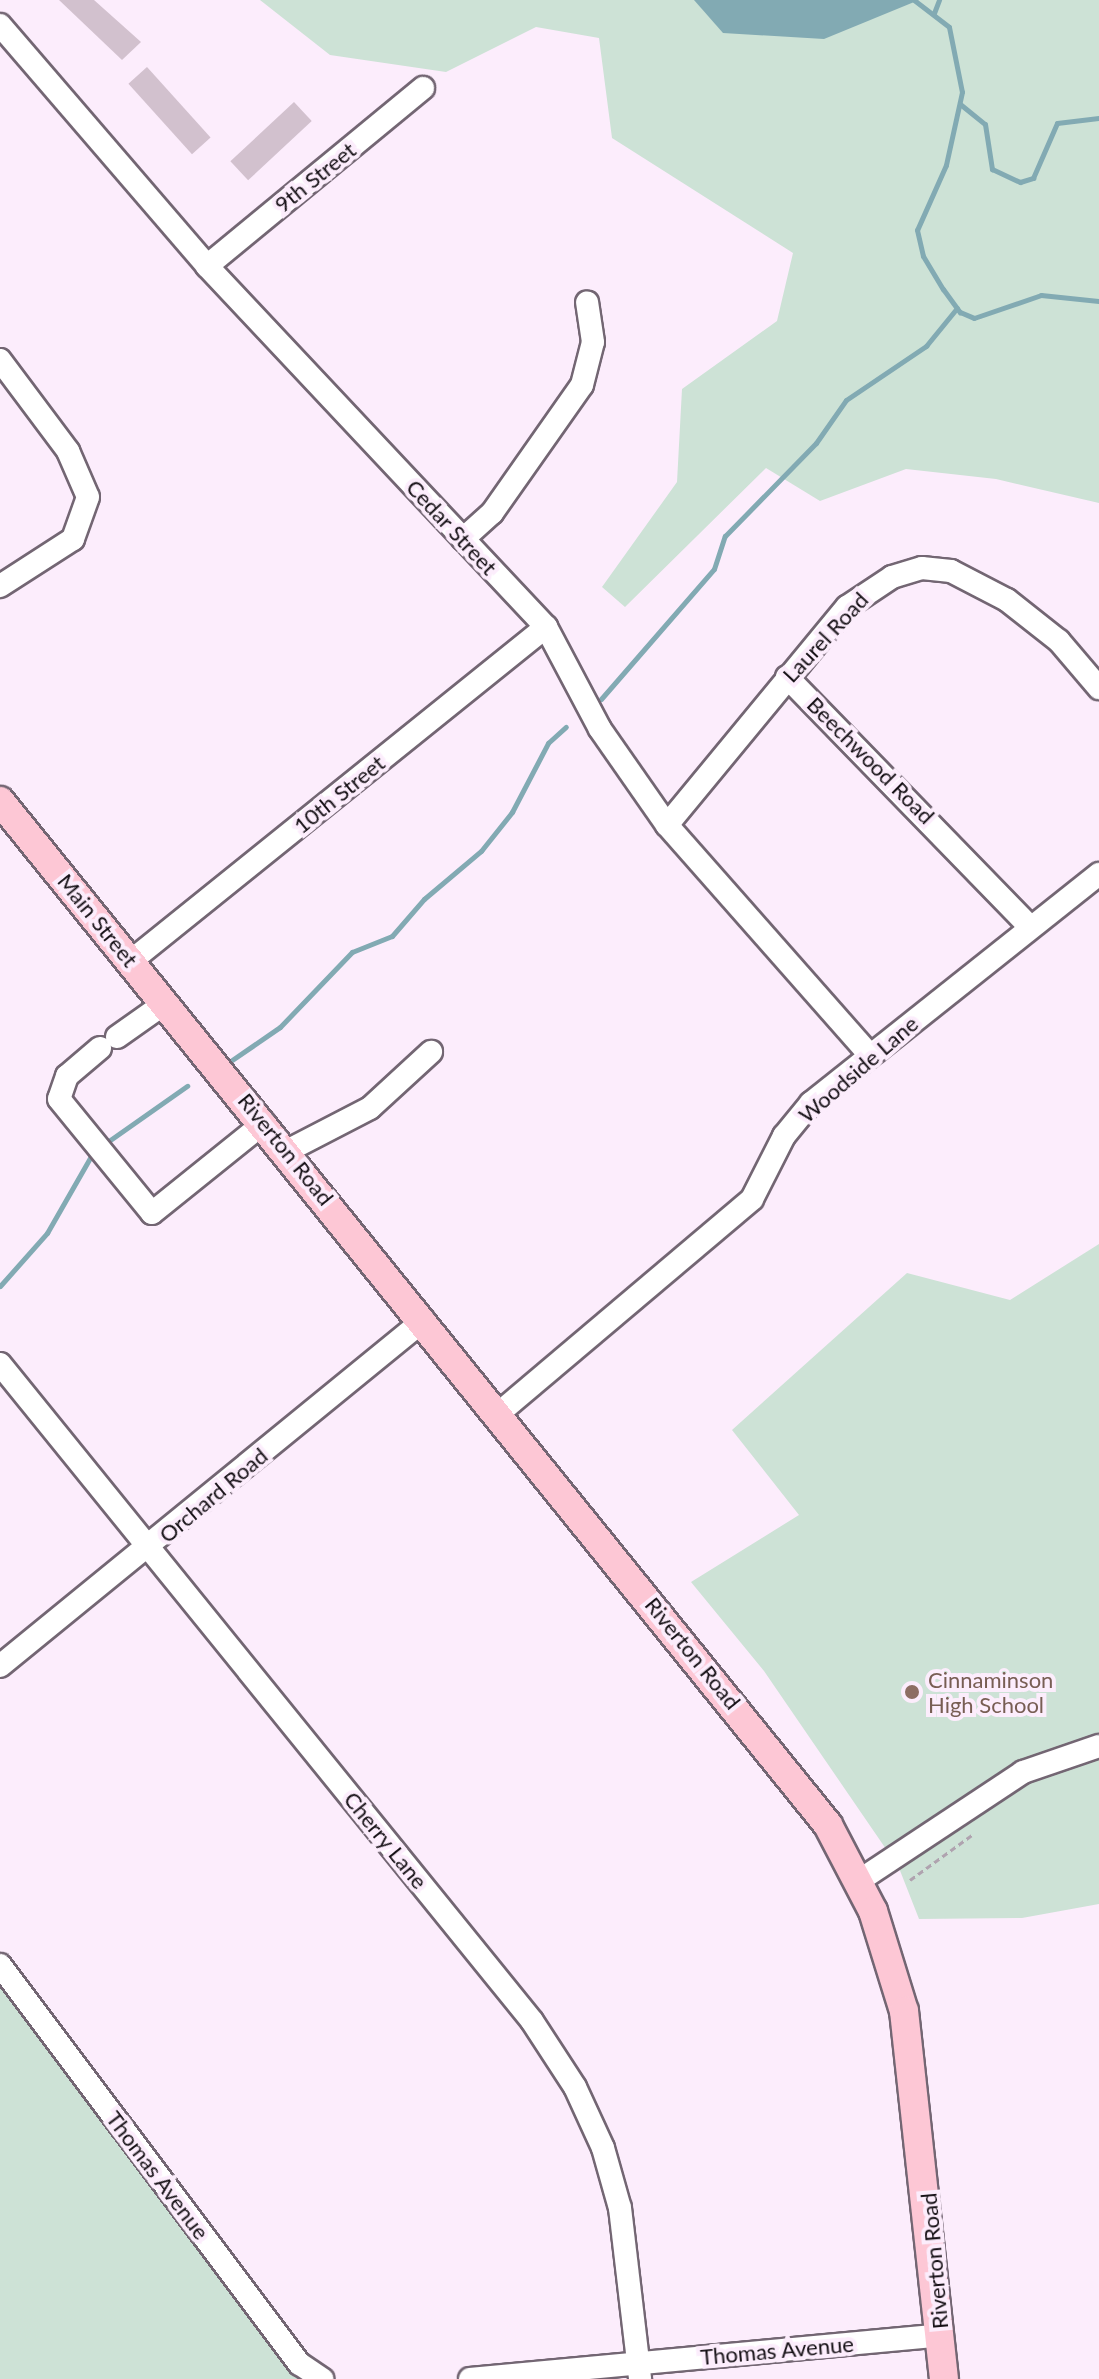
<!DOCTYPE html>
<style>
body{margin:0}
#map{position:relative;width:1099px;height:2379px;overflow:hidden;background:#fcedfc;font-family:Lato,sans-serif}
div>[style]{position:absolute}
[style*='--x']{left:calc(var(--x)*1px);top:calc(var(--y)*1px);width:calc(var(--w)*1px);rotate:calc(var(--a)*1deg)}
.green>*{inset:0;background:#cde2d6}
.water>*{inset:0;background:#82aab3}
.stream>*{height:5px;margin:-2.5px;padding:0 2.5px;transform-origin:2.5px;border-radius:2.5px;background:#82aab3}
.building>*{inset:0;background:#d2c1ce;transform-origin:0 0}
.path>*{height:3px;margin-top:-1.5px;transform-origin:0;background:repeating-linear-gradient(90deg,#afa3af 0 6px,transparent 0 10px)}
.roads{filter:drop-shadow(2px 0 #736673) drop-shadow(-2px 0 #736673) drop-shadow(0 2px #736673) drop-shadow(0 -2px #736673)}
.minor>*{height:22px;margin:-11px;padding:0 11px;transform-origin:11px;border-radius:11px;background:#fff}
.major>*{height:28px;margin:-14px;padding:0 14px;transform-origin:14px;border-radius:14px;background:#fdc7d5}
.dots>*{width:22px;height:22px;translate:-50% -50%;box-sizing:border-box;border:4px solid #fcedfc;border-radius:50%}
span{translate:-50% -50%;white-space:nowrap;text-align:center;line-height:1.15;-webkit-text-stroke:8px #fcedfc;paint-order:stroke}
.street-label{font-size:22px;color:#140f14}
.education-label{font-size:22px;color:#785e54}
.left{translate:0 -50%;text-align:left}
</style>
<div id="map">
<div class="green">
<div style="clip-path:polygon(260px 0,1099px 0,1099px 503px,996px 479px,906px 469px,820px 501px,766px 468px,625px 607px,602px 587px,677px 482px,682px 389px,777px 321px,793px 253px,612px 138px,599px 38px,536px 27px,446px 72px,330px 55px)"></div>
<div style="clip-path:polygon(1099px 1244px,1099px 1904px,1022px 1918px,919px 1919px,899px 1868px,764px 1671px,691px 1582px,799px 1515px,732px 1430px,907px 1273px,1010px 1300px)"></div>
<div style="clip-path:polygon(0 1965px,309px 2379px,0 2379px)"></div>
</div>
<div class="water">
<div style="clip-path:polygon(694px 0,919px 0,824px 39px,723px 33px)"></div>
</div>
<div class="stream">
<div style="--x:914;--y:0;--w:44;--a:37.6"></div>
<div style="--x:949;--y:27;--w:66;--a:78.7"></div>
<div style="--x:962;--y:92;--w:75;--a:102.4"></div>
<div style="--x:946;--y:165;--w:71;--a:114"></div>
<div style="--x:917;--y:230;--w:27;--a:77"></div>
<div style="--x:923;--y:256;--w:39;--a:59"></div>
<div style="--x:943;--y:289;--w:29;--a:54"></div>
<div style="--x:960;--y:312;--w:15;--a:23"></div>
<div style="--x:974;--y:318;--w:71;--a:-18.9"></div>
<div style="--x:1041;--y:295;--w:58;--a:5.9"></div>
<div style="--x:934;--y:13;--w:14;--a:-69"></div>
<div style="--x:960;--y:104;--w:32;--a:39"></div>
<div style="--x:985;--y:124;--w:46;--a:81.2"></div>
<div style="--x:992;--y:169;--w:31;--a:25"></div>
<div style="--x:1020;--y:182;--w:14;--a:-17"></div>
<div style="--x:1033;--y:178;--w:60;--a:-66.4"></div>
<div style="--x:1057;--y:123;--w:42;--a:-6.8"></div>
<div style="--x:601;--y:699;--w:172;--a:-49"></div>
<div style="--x:714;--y:569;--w:35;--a:-72"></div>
<div style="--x:725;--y:536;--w:130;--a:-45.6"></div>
<div style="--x:816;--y:443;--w:52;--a:-55.1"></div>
<div style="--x:846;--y:400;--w:97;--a:-34"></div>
<div style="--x:926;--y:346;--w:49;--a:-50.8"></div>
<div style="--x:232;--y:1060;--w:58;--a:-34.5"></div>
<div style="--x:280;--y:1027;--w:104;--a:-46.2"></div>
<div style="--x:352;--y:952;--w:43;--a:-21.8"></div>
<div style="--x:392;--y:936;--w:49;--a:-49.1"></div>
<div style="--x:424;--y:899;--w:75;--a:-40.1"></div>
<div style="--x:481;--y:851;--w:50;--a:-51.5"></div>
<div style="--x:512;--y:812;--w:78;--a:-62.4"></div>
<div style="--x:548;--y:743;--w:24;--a:-42"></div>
<div style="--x:103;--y:1145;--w:103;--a:-35.1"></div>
<div style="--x:0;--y:1286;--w:71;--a:-48.4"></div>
<div style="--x:47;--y:1233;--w:95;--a:-60.2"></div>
</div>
<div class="building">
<div style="clip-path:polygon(59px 0,94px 0,141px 42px,122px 60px)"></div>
<div style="left:147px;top:67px;width:95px;height:25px;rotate:48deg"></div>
<div style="left:294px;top:102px;width:26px;height:87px;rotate:47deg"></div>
</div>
<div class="path">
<div style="--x:910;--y:1880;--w:77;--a:-36"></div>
</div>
<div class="roads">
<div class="minor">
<div style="--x:0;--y:25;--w:318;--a:49.3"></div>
<div style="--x:207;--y:266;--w:495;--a:46.8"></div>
<div style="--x:546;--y:627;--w:115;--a:62.1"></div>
<div style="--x:600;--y:729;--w:117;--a:55.1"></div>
<div style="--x:667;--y:825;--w:305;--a:48.6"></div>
<div style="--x:207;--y:266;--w:280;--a:-39.5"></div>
<div style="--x:0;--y:360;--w:114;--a:53.2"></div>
<div style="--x:68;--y:451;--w:50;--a:66.5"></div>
<div style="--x:88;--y:497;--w:45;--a:109.7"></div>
<div style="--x:73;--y:539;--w:87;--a:147.2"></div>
<div style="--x:463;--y:539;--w:39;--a:-42"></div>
<div style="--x:492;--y:513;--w:156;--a:-54.9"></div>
<div style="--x:582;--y:385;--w:44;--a:-75.7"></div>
<div style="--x:593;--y:342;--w:40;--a:-98.5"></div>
<div style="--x:787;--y:677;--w:347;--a:45.8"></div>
<div style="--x:667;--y:825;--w:283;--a:-50.5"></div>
<div style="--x:847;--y:607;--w:54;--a:-33.7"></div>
<div style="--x:892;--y:577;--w:31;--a:-17"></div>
<div style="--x:922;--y:568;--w:29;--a:6"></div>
<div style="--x:951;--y:571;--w:63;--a:27.4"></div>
<div style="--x:1007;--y:600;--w:66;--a:38.3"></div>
<div style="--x:1059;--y:641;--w:62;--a:49.6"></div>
<div style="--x:131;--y:961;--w:533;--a:-38.83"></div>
<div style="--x:117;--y:1037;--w:59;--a:-35.3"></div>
<div style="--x:100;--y:1048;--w:43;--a:139.7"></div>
<div style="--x:67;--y:1076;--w:24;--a:109"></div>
<div style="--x:59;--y:1099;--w:147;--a:50.8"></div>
<div style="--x:152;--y:1213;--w:144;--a:-38.8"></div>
<div style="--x:287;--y:1151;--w:93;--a:-27.4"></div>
<div style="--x:370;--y:1108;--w:83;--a:-42.6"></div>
<div style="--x:0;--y:1364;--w:845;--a:51"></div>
<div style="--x:532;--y:2021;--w:79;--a:56.9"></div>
<div style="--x:575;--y:2087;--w:67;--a:65.3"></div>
<div style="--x:603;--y:2148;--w:62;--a:74.2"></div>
<div style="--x:620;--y:2208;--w:172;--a:83.3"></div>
<div style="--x:499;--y:1413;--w:331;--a:-40.2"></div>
<div style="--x:752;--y:1199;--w:71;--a:-63.1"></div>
<div style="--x:784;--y:1136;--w:43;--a:-50.7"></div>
<div style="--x:811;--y:1103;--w:368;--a:-38.5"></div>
<div style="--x:0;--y:1666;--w:547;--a:-39.22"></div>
<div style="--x:857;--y:1882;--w:199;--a:-33.5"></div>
<div style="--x:1023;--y:1772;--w:80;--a:-18.9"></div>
<div style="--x:0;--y:1965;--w:499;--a:53.1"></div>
<div style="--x:300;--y:2364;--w:27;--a:34"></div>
<div style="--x:470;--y:2379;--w:473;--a:-5.3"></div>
</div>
<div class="major">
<div style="--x:0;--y:801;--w:1317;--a:51.04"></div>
<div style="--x:828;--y:1825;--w:97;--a:62.4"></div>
<div style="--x:873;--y:1911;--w:105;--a:72.8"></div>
<div style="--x:904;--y:2011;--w:370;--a:83.8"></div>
</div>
</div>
<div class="dots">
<div style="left:912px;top:1692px;background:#8d6e63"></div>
</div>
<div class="street-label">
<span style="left:315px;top:177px;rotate:-39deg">9th Street</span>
<span style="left:452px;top:527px;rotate:47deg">Cedar Street</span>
<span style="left:825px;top:637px;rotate:-47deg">Laurel Road</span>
<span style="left:871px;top:760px;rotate:45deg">Beechwood Road</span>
<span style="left:339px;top:794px;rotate:-39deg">10th Street</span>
<span style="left:98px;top:920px;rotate:51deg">Main Street</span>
<span style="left:858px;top:1069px;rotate:-41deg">Woodside Lane</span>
<span style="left:286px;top:1149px;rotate:51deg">Riverton Road</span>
<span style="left:213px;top:1495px;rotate:-40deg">Orchard Road</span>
<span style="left:693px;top:1653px;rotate:51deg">Riverton Road</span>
<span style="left:386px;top:1840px;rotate:51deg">Cherry Lane</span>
<span style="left:158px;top:2175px;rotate:53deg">Thomas Avenue</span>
<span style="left:934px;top:2261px;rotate:-95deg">Riverton Road</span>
<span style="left:777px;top:2350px;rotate:-5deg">Thomas Avenue</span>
</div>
<div class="education-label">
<span class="left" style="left:928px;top:1692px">Cinnaminson<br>High School</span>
</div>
</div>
